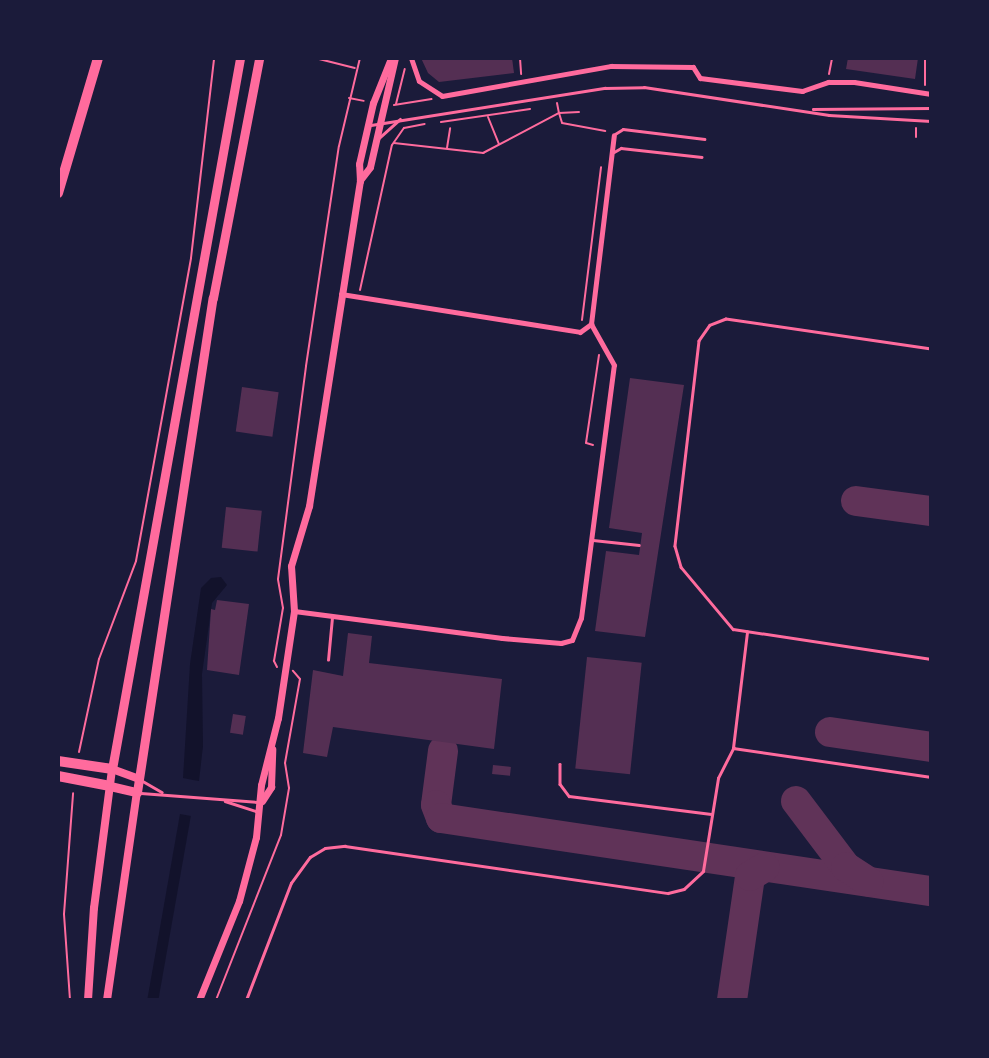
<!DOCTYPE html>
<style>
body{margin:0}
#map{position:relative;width:989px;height:1058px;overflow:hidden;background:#1b1b3a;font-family:Merriweather,serif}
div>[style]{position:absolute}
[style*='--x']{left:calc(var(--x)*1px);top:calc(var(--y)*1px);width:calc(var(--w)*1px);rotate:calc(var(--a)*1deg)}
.water>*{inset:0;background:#12122b;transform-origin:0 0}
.taxiway>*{height:30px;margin:-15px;padding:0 15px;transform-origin:15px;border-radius:15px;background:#603358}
.building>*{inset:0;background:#542f53;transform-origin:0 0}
.path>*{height:2px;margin:-1px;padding:0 1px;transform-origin:1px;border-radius:1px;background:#ff6b9d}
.service>*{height:2.5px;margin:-1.25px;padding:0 1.25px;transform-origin:1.25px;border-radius:1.25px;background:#ff6b9d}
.minor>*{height:5px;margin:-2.5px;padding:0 2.5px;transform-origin:2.5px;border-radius:2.5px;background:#ff6b9d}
.tertiary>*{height:7px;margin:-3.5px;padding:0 3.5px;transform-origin:3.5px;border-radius:3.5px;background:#ff6b9d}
.secondary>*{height:8px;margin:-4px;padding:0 4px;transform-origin:4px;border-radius:4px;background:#ff6b9d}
.primary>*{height:9px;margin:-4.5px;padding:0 4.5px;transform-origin:4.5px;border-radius:4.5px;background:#ff6b9d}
.motorway>*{height:10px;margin:-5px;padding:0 5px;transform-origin:5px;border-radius:5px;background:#ff6b9d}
span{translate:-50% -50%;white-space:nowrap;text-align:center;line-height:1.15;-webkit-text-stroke:6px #1b1b3a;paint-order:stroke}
.frame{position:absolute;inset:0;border:60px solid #1b1b3a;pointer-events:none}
</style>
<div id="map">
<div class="water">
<div style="clip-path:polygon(221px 577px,227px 585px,212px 603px,202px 674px,203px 746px,199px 781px,193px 780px,183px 778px,190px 664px,201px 588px,211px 578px)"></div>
<div style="left:180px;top:814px;width:11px;height:188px;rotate:10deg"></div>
</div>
<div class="taxiway">
<div style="--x:856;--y:501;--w:76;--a:7.6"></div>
<div style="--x:830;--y:732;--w:102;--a:8.4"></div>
<div style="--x:443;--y:751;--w:54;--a:97.4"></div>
<div style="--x:436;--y:805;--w:14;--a:69"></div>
<div style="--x:441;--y:818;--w:495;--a:8.5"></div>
<div style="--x:796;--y:801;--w:83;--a:52.9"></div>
<div style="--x:846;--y:867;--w:27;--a:33"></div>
<div style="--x:732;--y:1000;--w:125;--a:-81.7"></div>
<div style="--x:750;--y:876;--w:17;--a:-31"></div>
</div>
<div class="building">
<div style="clip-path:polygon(421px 58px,512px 58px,514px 73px,439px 82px,428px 73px)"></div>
<div style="clip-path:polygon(848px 58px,918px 58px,915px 79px,846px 69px)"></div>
<div style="clip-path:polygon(630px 378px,684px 385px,645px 637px,595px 631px,606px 551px,639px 555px,642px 533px,609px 528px)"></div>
<div style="left:242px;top:387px;width:37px;height:45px;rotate:8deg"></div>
<div style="left:226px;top:507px;width:36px;height:41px;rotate:6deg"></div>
<div style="clip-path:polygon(217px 600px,249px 604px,239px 675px,207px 670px,211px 609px,215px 610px)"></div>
<div style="clip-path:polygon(348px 633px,372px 636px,369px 663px,502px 679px,494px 749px,333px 727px,327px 757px,303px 753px,313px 670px,343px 676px)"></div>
<div style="left:587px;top:657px;width:55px;height:112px;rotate:6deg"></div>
<div style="left:233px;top:714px;width:13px;height:19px;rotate:9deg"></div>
<div style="left:493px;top:765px;width:18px;height:9px;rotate:6deg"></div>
</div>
<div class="path">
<div style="--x:315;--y:58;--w:41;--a:14"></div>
<div style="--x:520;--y:58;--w:16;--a:86"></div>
<div style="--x:925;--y:58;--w:27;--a:90"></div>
<div style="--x:829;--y:74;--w:16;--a:-79"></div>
<div style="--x:349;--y:98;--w:15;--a:11"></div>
<div style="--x:557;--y:103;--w:10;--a:79"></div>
<div style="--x:559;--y:113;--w:20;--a:-3"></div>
<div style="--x:396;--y:104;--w:36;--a:-76"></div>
<div style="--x:394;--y:105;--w:38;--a:-9"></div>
<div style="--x:488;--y:117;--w:29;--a:68"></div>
<div style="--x:441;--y:122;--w:90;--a:-8.3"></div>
<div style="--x:916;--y:137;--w:9;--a:-90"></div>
<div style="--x:394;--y:143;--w:90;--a:6.4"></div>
<div style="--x:483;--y:153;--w:86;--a:-27.8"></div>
<div style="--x:559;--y:113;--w:10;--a:73"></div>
<div style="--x:562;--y:123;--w:44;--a:10.5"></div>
<div style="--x:447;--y:148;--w:20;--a:-81"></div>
<div style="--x:360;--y:290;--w:148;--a:-77.6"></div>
<div style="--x:392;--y:145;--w:21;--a:-55"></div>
<div style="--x:404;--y:128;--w:21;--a:-11"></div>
<div style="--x:582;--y:320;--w:154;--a:-82.9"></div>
<div style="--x:593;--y:445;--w:7;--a:-164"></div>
<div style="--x:586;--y:443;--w:89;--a:-81.6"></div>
<div style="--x:277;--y:667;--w:7;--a:-117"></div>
<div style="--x:274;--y:661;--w:54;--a:-80.4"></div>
<div style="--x:283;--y:608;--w:29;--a:-100"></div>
<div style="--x:278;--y:579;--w:215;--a:-82.5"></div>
<div style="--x:306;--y:366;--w:222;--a:-81.5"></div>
<div style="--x:339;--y:146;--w:90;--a:-76.6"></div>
<div style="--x:79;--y:752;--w:95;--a:-77.9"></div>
<div style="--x:99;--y:659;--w:105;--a:-69.3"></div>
<div style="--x:136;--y:561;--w:308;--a:-79.7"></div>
<div style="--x:191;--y:258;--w:201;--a:-83.4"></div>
<div style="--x:70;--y:1000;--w:86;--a:-94"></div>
<div style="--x:64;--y:914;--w:121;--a:-85.7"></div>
<div style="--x:216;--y:1000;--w:177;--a:-68.5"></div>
<div style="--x:281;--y:835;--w:48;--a:-80.3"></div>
<div style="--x:289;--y:788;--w:25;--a:-99"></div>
<div style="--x:285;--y:763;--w:85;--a:-79.9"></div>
<div style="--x:300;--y:679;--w:11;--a:-131"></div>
</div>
<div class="service">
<div style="--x:813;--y:109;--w:118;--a:-0.5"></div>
<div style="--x:371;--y:125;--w:237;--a:-9"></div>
<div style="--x:605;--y:88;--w:39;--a:-1"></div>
<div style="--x:644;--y:87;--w:187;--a:8.6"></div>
<div style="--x:829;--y:115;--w:102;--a:3.4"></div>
<div style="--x:615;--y:134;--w:9;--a:-32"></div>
<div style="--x:623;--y:129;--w:82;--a:7"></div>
<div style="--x:379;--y:138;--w:28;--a:-42"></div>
<div style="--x:614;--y:152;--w:8;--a:-30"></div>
<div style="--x:621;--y:148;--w:81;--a:6.3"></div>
<div style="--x:931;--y:349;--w:207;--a:-171.7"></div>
<div style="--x:726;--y:319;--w:17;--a:159"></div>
<div style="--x:710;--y:325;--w:19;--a:125"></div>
<div style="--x:699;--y:341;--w:206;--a:96.7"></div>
<div style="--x:675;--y:546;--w:22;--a:74"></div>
<div style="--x:681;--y:567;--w:81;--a:50"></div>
<div style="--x:733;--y:629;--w:200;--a:8.6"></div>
<div style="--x:593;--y:540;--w:46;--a:6.2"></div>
<div style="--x:328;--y:660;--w:42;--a:-84.6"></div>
<div style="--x:733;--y:748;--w:200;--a:8.3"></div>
<div style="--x:560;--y:764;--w:20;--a:90"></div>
<div style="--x:560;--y:784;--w:15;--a:53"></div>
<div style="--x:569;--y:796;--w:143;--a:7.2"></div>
<div style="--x:141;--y:780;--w:24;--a:30"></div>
<div style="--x:141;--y:793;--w:117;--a:4.4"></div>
<div style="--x:225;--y:801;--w:35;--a:18"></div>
<div style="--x:246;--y:1000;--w:125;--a:-69"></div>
<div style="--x:291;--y:883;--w:32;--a:-54"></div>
<div style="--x:310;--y:857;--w:17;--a:-31"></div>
<div style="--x:325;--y:848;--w:20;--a:-6"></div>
<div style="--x:345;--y:846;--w:326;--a:8.3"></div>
<div style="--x:668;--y:893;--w:16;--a:-14"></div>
<div style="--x:684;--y:889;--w:26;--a:-43"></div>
<div style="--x:703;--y:871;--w:94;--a:-80.8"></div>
<div style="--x:718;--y:778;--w:34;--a:-63"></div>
<div style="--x:733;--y:748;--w:117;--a:-83.1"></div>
</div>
<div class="minor">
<div style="--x:411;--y:58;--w:24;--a:71"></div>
<div style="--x:419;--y:81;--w:27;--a:33"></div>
<div style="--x:442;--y:96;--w:172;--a:-10.1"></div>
<div style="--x:611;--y:66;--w:82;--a:0.7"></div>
<div style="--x:693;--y:67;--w:13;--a:58"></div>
<div style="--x:700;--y:78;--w:103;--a:7.3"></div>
<div style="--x:802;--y:91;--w:28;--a:-19"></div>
<div style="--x:828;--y:82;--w:26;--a:0"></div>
<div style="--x:854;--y:82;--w:78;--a:8.9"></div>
<div style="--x:341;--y:294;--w:242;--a:9"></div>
<div style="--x:580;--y:332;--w:14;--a:-36"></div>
<div style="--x:294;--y:611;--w:210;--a:7.4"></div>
<div style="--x:502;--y:638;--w:59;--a:4.8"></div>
<div style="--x:561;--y:643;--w:11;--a:-15"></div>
<div style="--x:572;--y:640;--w:24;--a:-68"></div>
<div style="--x:581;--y:618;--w:255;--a:-82.6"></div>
<div style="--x:614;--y:365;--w:47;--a:-119.3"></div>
<div style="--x:591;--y:324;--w:190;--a:-83.1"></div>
</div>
<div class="tertiary">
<div style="--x:360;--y:180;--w:16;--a:-52"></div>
<div style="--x:370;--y:167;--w:112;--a:-77.1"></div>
<div style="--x:262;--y:801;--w:17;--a:-57"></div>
<div style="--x:271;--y:787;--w:38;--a:-88"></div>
<div style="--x:199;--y:1000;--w:107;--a:-68"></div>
<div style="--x:239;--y:901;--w:66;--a:-75.1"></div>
<div style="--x:256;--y:837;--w:52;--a:-84.5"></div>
<div style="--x:261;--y:785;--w:69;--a:-75.8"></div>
<div style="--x:278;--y:718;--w:108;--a:-81.5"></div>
<div style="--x:294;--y:611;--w:45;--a:-93.8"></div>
<div style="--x:291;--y:566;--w:63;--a:-73.3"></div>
<div style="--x:309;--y:506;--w:329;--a:-81.1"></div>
<div style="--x:360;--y:181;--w:17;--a:-93"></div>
<div style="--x:359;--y:164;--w:63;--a:-77.1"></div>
<div style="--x:373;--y:103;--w:48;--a:-68.2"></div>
</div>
<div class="secondary">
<div style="--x:88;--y:1000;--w:92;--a:-86.3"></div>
<div style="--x:94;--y:908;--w:140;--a:-82.6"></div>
<div style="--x:112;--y:769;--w:29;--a:20"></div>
<div style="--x:107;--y:1000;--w:210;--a:-81.8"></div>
</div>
<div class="primary">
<div style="--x:112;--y:769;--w:722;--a:-79.79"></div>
<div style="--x:110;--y:786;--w:28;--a:13"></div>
<div style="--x:137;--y:792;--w:500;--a:-81.3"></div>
<div style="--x:213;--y:298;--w:244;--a:-79.1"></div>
</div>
<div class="motorway">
<div style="--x:58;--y:193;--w:141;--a:-73.5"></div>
<div style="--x:58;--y:761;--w:55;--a:8.4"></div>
<div style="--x:58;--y:776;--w:53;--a:10.9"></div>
</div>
<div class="frame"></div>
</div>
